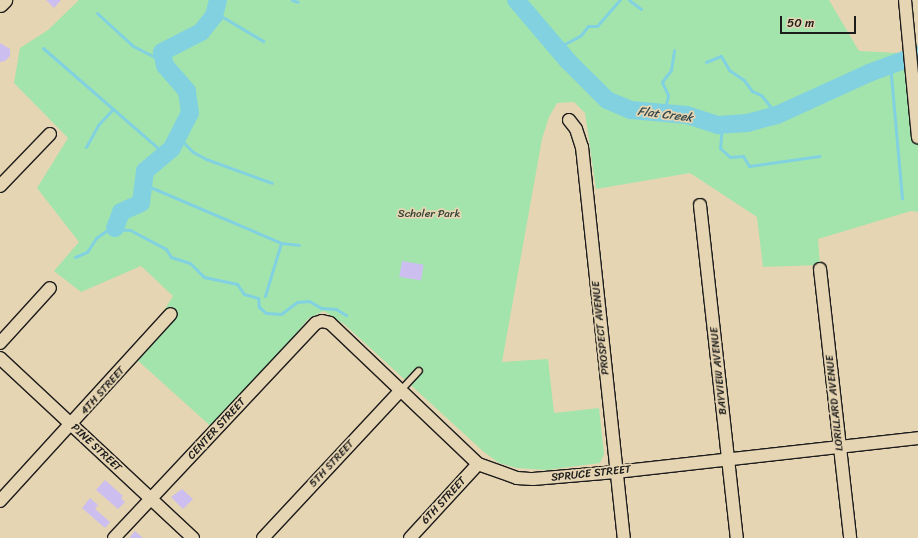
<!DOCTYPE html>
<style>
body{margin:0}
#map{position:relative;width:918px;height:538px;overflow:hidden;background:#e6d5b2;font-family:Sriracha,sans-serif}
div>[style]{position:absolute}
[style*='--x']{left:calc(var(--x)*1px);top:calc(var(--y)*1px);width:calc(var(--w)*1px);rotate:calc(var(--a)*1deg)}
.green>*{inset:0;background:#a3e4ad}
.stream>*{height:3px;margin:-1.5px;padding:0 1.5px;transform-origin:1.5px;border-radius:1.5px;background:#82d1e0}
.river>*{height:18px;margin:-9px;padding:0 9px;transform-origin:9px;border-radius:9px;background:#82d1e0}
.building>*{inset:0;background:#ccbeef;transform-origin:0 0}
.roads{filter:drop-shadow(1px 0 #1c1c1c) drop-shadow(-1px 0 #1c1c1c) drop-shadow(0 1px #1c1c1c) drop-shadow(0 -1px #1c1c1c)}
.service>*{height:6px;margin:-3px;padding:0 3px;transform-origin:3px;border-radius:3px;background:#e6d5b2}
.minor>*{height:12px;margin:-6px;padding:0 6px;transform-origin:6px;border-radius:6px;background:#e6d5b2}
.tertiary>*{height:15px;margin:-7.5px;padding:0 7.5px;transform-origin:7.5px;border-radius:7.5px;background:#e6d5b2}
span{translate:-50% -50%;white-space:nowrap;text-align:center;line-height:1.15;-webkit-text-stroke:3.5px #e6d5b2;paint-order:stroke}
.park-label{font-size:11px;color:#374439}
.street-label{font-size:11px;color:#1c1c1c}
.water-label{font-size:12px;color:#36494d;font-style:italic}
.scale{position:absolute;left:780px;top:16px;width:76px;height:18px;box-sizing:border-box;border:2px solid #1c1c1c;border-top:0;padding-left:5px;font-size:12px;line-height:14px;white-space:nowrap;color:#1c1c1c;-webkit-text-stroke:3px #e6d5b2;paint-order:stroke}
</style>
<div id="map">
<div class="green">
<div style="clip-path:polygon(79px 0,829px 0,859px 51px,899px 53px,918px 51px,918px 212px,911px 211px,818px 239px,820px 265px,763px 267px,757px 217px,690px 173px,596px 189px,585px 113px,574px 102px,557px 103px,549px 117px,542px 139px,502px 362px,548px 359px,554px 413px,599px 408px,604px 454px,600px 463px,547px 470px,517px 468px,499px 463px,484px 452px,344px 324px,324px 311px,309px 318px,216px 431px,135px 358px,173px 296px,141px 266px,81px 292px,54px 271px,79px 242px,37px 188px,68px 138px,14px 83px,20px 48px,48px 30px)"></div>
</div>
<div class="stream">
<div style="--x:292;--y:0;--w:6;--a:18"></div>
<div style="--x:629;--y:0;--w:15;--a:37"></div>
<div style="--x:97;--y:13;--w:49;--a:42.5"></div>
<div style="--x:133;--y:46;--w:33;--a:27"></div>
<div style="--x:216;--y:13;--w:55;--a:30.8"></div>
<div style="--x:43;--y:48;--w:162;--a:41"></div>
<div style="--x:557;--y:48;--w:27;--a:-28"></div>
<div style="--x:581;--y:35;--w:11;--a:-52"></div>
<div style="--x:588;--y:26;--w:9;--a:0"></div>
<div style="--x:597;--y:26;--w:35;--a:-49"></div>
<div style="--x:706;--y:62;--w:16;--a:-22"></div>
<div style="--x:721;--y:56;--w:16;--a:60"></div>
<div style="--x:729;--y:70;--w:18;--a:34"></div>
<div style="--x:744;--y:80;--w:14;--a:54"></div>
<div style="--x:752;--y:91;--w:10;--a:24"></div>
<div style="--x:761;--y:95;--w:26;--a:51"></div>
<div style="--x:890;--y:64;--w:135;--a:84.9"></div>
<div style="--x:664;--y:113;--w:18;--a:-77"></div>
<div style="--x:668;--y:95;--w:14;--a:-115"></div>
<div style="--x:662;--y:82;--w:15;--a:-53"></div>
<div style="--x:671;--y:70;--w:20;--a:-81"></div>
<div style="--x:722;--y:126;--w:22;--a:95"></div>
<div style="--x:720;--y:148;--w:13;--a:42"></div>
<div style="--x:730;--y:157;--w:13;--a:-4"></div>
<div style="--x:743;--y:156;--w:12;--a:59"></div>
<div style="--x:749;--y:166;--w:71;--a:-8.1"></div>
<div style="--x:178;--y:137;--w:21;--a:45"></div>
<div style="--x:193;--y:152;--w:15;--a:28"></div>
<div style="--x:206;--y:159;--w:70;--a:20"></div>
<div style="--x:86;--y:147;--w:25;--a:-61"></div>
<div style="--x:98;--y:125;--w:22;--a:-47"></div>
<div style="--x:143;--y:184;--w:150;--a:23.1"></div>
<div style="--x:281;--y:243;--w:18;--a:6"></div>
<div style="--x:75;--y:257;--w:13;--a:-23"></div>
<div style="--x:87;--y:252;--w:17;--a:-57"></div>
<div style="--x:96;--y:238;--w:16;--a:-35"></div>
<div style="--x:109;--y:229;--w:21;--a:3"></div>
<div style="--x:130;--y:230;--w:41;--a:27.8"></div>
<div style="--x:166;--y:249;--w:9;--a:58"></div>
<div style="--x:171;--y:257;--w:20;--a:18"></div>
<div style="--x:190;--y:263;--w:20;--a:45"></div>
<div style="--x:204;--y:277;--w:34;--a:12"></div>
<div style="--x:237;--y:284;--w:12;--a:55"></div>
<div style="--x:244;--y:294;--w:15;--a:16"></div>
<div style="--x:258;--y:298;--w:9;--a:84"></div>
<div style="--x:259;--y:307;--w:9;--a:41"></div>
<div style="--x:266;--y:313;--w:15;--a:4"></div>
<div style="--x:281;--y:314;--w:20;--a:-37"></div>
<div style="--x:297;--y:302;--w:12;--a:-5"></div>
<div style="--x:309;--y:301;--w:14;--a:30"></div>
<div style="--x:321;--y:308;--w:15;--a:4"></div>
<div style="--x:336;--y:309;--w:12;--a:31"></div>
<div style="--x:265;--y:296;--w:55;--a:-73.2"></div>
</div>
<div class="river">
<div style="--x:516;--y:0;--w:80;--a:49.6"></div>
<div style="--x:568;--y:61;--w:55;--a:45"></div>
<div style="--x:607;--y:100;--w:26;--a:23"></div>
<div style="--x:631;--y:110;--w:56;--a:5.1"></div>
<div style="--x:687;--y:115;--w:33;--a:18"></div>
<div style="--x:718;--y:125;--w:29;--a:-4"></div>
<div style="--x:747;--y:123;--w:31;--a:-15"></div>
<div style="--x:777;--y:115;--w:101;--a:-24.5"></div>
<div style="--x:869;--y:73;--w:52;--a:-20.2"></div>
<div style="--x:115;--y:228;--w:17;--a:-69"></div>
<div style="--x:121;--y:212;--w:22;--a:-24"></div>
<div style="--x:141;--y:203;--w:32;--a:-83"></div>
<div style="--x:145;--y:171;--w:35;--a:-40"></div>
<div style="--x:172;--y:148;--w:39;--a:-63"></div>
<div style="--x:190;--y:113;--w:22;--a:-98"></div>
<div style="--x:187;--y:91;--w:33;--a:-131"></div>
<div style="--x:165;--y:66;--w:14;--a:-102"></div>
<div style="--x:162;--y:52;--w:44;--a:-27.1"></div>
<div style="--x:201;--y:32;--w:21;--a:-51"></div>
<div style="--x:214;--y:16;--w:16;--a:-76"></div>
</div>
<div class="building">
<div style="clip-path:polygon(46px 0,61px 0,54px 8px)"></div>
<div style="clip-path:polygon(0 43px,10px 49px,10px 56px,5px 61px,0 62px)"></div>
<div style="left:402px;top:261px;width:22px;height:16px;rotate:10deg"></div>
<div style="clip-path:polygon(105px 480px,123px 496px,121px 498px,125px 502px,118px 509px,96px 490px)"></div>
<div style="clip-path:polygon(182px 489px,193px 499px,183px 509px,171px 497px)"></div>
<div style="clip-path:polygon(90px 498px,98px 505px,95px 509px,110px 522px,105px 528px,82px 508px)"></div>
<div style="clip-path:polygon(135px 531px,143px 538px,129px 538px)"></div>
</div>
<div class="roads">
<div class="service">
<div style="--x:401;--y:390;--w:26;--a:-47"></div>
</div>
<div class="minor">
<div style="--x:905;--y:0;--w:138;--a:84.6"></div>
<div style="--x:569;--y:120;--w:11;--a:52"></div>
<div style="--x:576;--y:129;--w:19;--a:72"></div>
<div style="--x:582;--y:147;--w:393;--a:83.9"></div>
<div style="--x:0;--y:186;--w:72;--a:-46.1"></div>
<div style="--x:700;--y:205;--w:335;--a:83.7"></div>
<div style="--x:820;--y:269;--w:271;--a:83.6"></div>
<div style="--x:0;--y:343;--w:74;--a:-47.7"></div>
<div style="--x:0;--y:358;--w:264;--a:43"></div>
<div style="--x:0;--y:501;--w:253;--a:-47.6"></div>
<div style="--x:114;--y:538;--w:295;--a:-46.8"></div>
<div style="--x:316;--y:323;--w:6;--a:-18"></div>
<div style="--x:322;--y:321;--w:8;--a:14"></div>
<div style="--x:330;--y:323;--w:204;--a:43.6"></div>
<div style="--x:478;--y:464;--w:41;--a:19.7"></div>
<div style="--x:517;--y:478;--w:16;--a:4"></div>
<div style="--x:533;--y:479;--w:83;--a:-4.8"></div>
<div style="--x:616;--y:472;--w:304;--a:-6.4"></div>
<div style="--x:263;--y:538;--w:202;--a:-47"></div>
<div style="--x:410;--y:538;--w:100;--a:-47.4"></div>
</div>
<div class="tertiary">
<div style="--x:0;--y:4;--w:6;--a:-45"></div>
</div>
</div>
<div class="park-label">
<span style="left:429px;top:214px">Scholer Park</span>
</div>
<div class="street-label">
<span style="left:601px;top:328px;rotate:-96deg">PROSPECT AVENUE</span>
<span style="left:719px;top:371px;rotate:-96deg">BAYVIEW AVENUE</span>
<span style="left:103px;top:391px;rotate:-48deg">4TH STREET</span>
<span style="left:835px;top:403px;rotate:-96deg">LORILLARD AVENUE</span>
<span style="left:217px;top:429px;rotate:-47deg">CENTER STREET</span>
<span style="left:96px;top:448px;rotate:43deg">PINE STREET</span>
<span style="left:332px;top:464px;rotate:-47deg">5TH STREET</span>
<span style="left:591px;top:474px;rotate:-6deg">SPRUCE STREET</span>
<span style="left:444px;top:501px;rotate:-47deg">6TH STREET</span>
</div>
<div class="water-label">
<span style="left:665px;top:115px;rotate:7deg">Flat Creek</span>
</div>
<div class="scale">50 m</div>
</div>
